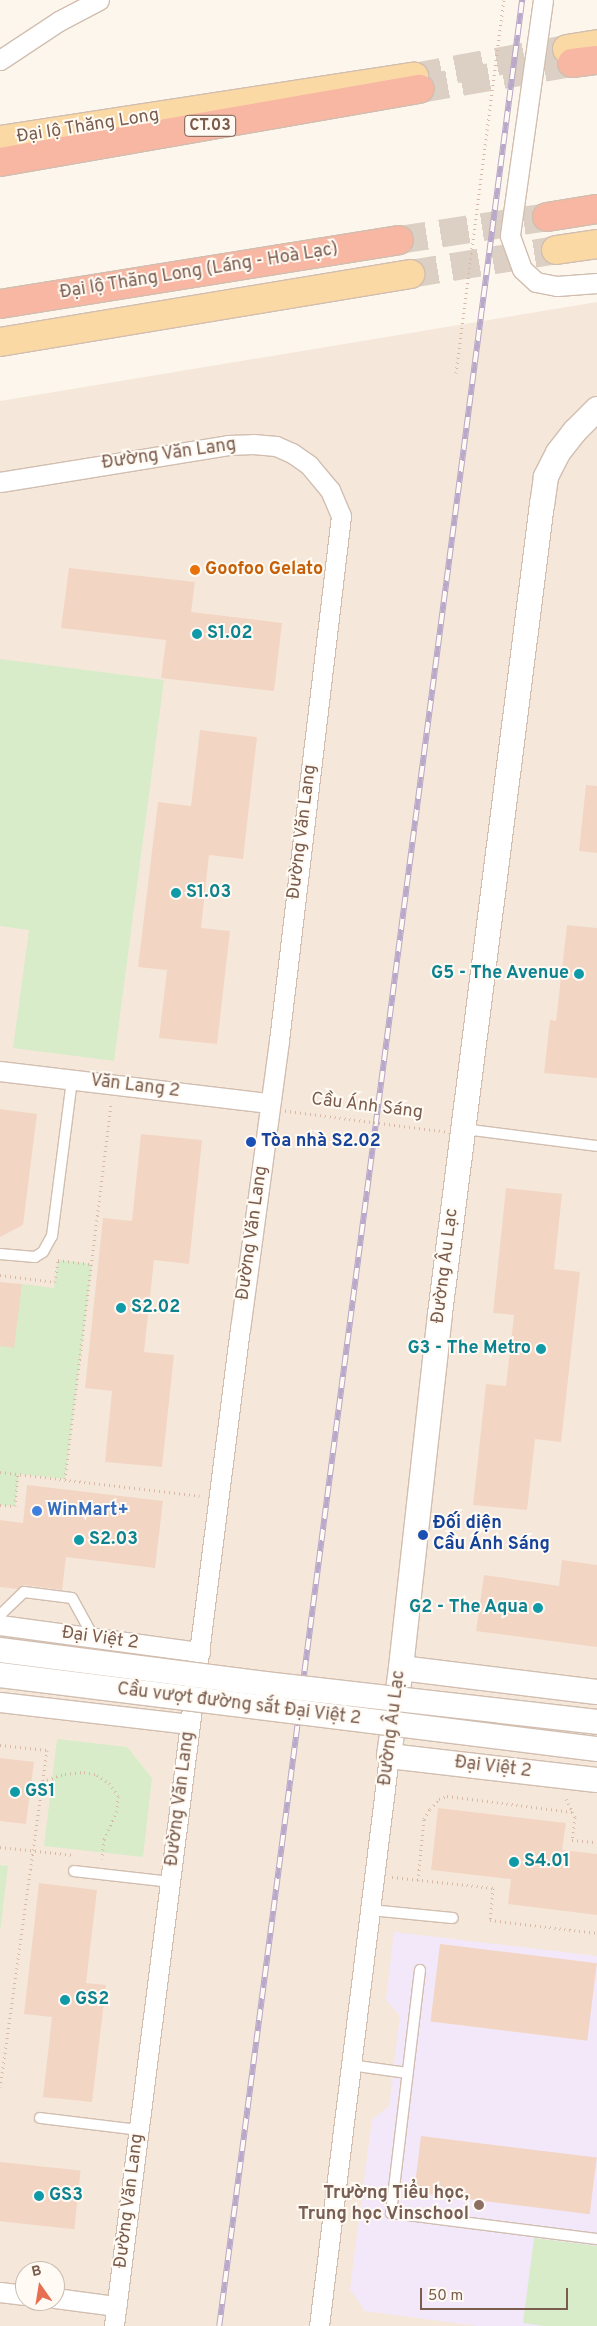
<!DOCTYPE html>
<meta charset="utf-8">
<style>
body{margin:0}
#map{position:relative;width:597px;height:2326px;overflow:hidden;background:#fdf6ec;font-family:Overpass,sans-serif}
div>[style]{position:absolute}
[style*='--x']{left:calc(var(--x)*1px);top:calc(var(--y)*1px);width:calc(var(--w)*1px);rotate:calc(var(--a)*1deg)}
.residential>*{inset:0;background:#f5e8da}
.education>*{inset:0;background:#f3e8fa}
.green>*{inset:0;background:#d8ecc9}
.building>*{inset:0;background:#f3d5c3;transform-origin:0 0}
.primary-tunnel>*{height:28px;margin-top:-14px;transform-origin:0;background:repeating-linear-gradient(90deg,#dcd0c4 0 28px,transparent 0 42px)}
.motorway-tunnel>*{height:28px;margin-top:-14px;transform-origin:0;background:repeating-linear-gradient(90deg,#dcd0c4 0 28px,transparent 0 42px)}
.path>*{height:3px;margin-top:-1.5px;transform-origin:0;background:repeating-linear-gradient(90deg,#d9b8a5 0 1px,transparent 0 5px)}
.roads{filter:drop-shadow(1px 0 #d1beb0) drop-shadow(-1px 0 #d1beb0) drop-shadow(0 1px #d1beb0) drop-shadow(0 -1px #d1beb0)}
.service>*{height:10px;margin:-5px;padding:0 5px;transform-origin:5px;border-radius:5px;background:#fff}
.minor>*{height:19px;margin:-9.5px;padding:0 9.5px;transform-origin:9.5px;border-radius:9.5px;background:#fff}
.tertiary>*{height:24px;margin:-12px;padding:0 12px;transform-origin:12px;border-radius:12px;background:#fff}
.primary>*{height:28px;margin:-14px;padding:0 14px;transform-origin:14px;border-radius:14px;background:#fbd9a5}
.motorway>*{height:28px;margin:-14px;padding:0 14px;transform-origin:14px;border-radius:14px;background:#f7b7a3}
.rail>*{height:5.5px;margin-top:-2.75px;transform-origin:0;background:repeating-linear-gradient(90deg,#fffaf3 0 11px,#b9a8c9 0 22px);box-sizing:border-box;border-block:1px solid #b9a8c9}
.path-bridge>*{height:3px;margin-top:-1.5px;transform-origin:0;background:repeating-linear-gradient(90deg,#d9b8a5 0 1px,transparent 0 5px)}
.bridges{filter:drop-shadow(1px 0 #d1beb0) drop-shadow(-1px 0 #d1beb0) drop-shadow(0 1px #d1beb0) drop-shadow(0 -1px #d1beb0)}
.tertiary-bridge>*{height:24px;margin:-12px;padding:0 12px;transform-origin:12px;border-radius:12px;background:#fff}
.dots>*{width:14px;height:14px;translate:-50% -50%;box-sizing:border-box;border:2px solid #fffaf3;border-radius:50%}
span{translate:-50% -50%;white-space:nowrap;text-align:center;line-height:1.15;-webkit-text-stroke:4px #fffaf3;paint-order:stroke}
.shield-label span{padding:1px 4px;background:#fffaf3;border:1px solid;border-radius:4px;-webkit-text-stroke-width:0}
.shield-label{font-size:16px;color:#7a5c4d;font-weight:700}
.street-label{font-size:18px;color:#7a5c4d}
.food-label{font-size:18px;color:#c56008;font-weight:700}
.left{translate:0 -50%;text-align:left}
.culture-label{font-size:18px;color:#0d838f;font-weight:700}
.right{translate:-100% -50%;text-align:right}
.transit-label{font-size:18px;color:#164399;font-weight:700}
.shop-label{font-size:18px;color:#366cbe;font-weight:700}
.education-label{font-size:18px;color:#785e54;font-weight:700}
.north{position:absolute;left:15px;top:2261px;width:50px;height:50px;box-sizing:border-box;background:#fffaf3;border:1px solid #cabbb1;border-radius:50%;rotate:347deg;font-size:14px;font-weight:700;line-height:20px;text-align:center;color:#7a5c4d}
.north::after{content:'';display:block;margin:auto;width:18px;height:22px;background:#e76f51;clip-path:polygon(50% 0,100% 100%,50% 72%,0 100%)}
.scale{position:absolute;left:420px;top:2288px;width:148px;height:22px;box-sizing:border-box;border:2px solid #7a5c4d;border-top:0;padding-left:6px;font-size:15px;line-height:18px;white-space:nowrap;color:#7a5c4d;-webkit-text-stroke:4px #fffaf3;paint-order:stroke}
</style>
<div id="map">
<div class="residential">
<div style="clip-path:polygon(evenodd,597px 302px,597px 2326px,0 2326px,0 401px,597px 302px,25px 2271px,55px 2271px,55px 2301px,25px 2301px,25px 2271px)"></div>
</div>
<div class="education">
<div style="clip-path:polygon(394px 1932px,597px 1956px,597px 2326px,478px 2326px,365px 2311px,350px 2289px,372px 2120px,389px 2106px,400px 2016px,386px 2000px)"></div>
</div>
<div class="green">
<div style="clip-path:polygon(0 659px,164px 680px,114px 1061px,13px 1048px,29px 930px,0 926px)"></div>
<div style="clip-path:polygon(58px 1260px,92px 1264px,65px 1479px,19px 1474px,15px 1506px,0 1505px,0 1346px,22px 1284px,54px 1288px)"></div>
<div style="clip-path:polygon(57px 1739px,127px 1747px,152px 1778px,143px 1857px,44px 1846px)"></div>
<div style="clip-path:polygon(0 1865px,8px 1866px,0 1932px)"></div>
<div style="clip-path:polygon(534px 2238px,597px 2246px,597px 2326px,544px 2326px,523px 2323px)"></div>
</div>
<div class="building">
<div style="clip-path:polygon(69px 568px,195px 582px,191px 612px,282px 623px,274px 691px,161px 678px,166px 640px,61px 628px)"></div>
<div style="clip-path:polygon(200px 730px,257px 737px,243px 859px,209px 855px,201px 928px,230px 931px,217px 1044px,159px 1038px,167px 970px,138px 967px,158px 802px,191px 806px)"></div>
<div style="clip-path:polygon(586px 785px,597px 786px,597px 853px,579px 851px)"></div>
<div style="clip-path:polygon(567px 925px,597px 928px,597px 1078px,544px 1073px,550px 1020px,556px 1021px)"></div>
<div style="clip-path:polygon(0 1109px,37px 1114px,23px 1225px,0 1237px)"></div>
<div style="clip-path:polygon(141px 1134px,202px 1140px,189px 1264px,154px 1260px,144px 1352px,174px 1355px,162px 1467px,105px 1462px,112px 1391px,85px 1388px,103px 1218px,132px 1221px)"></div>
<div style="clip-path:polygon(506px 1188px,562px 1194px,554px 1269px,580px 1272px,561px 1442px,535px 1439px,527px 1510px,473px 1505px,486px 1384px,506px 1386px,514px 1315px,493px 1313px)"></div>
<div style="clip-path:polygon(0 1282px,22px 1284px,14px 1348px,0 1346px)"></div>
<div style="clip-path:polygon(27px 1485px,163px 1501px,155px 1568px,66px 1557px,62px 1590px,25px 1585px,18px 1589px,0 1587px,0 1520px,23px 1523px)"></div>
<div style="clip-path:polygon(562px 1560px,597px 1565px,597px 1647px,476px 1631px,484px 1575px,559px 1586px)"></div>
<div style="clip-path:polygon(0 1758px,34px 1762px,26px 1824px,0 1821px)"></div>
<div style="clip-path:polygon(438px 1808px,566px 1823px,562px 1850px,597px 1854px,597px 1915px,508px 1904px,511px 1879px,431px 1870px)"></div>
<div style="clip-path:polygon(39px 1883px,97px 1890px,86px 1983px,106px 1985px,92px 2102px,43px 2097px,52px 2017px,24px 2014px)"></div>
<div style="left:440px;top:1944px;width:158px;height:78px;rotate:7deg"></div>
<div style="left:421px;top:2136px;width:177px;height:57px;rotate:7deg"></div>
<div style="left:0;top:2162px;width:81px;height:59px;rotate:6deg"></div>
</div>
<div class="primary-tunnel">
<div style="--x:414;--y:77;--w:156;--a:-10.4"></div>
<div style="--x:410;--y:274;--w:148;--a:-9.3"></div>
</div>
<div class="motorway-tunnel">
<div style="--x:420;--y:89;--w:154;--a:-9.7"></div>
<div style="--x:399;--y:240;--w:150;--a:-8.8"></div>
</div>
<div class="path">
<div style="--x:456;--y:373;--w:376;--a:-82.7"></div>
<div style="--x:0;--y:1275;--w:55;--a:7.3"></div>
<div style="--x:55;--y:1282;--w:22;--a:-82"></div>
<div style="--x:58;--y:1260;--w:34;--a:7"></div>
<div style="--x:0;--y:1472;--w:201;--a:6.8"></div>
<div style="--x:65;--y:1479;--w:379;--a:-83"></div>
<div style="--x:0;--y:1505;--w:15;--a:4"></div>
<div style="--x:15;--y:1506;--w:32;--a:-85"></div>
<div style="--x:0;--y:1745;--w:47;--a:6.1"></div>
<div style="--x:47;--y:1750;--w:340;--a:97.9"></div>
<div style="--x:42;--y:1781;--w:24;--a:-17"></div>
<div style="--x:65;--y:1774;--w:19;--a:-6"></div>
<div style="--x:84;--y:1772;--w:13;--a:13"></div>
<div style="--x:97;--y:1775;--w:14;--a:34"></div>
<div style="--x:109;--y:1783;--w:16;--a:55"></div>
<div style="--x:118;--y:1796;--w:15;--a:94"></div>
<div style="--x:117;--y:1811;--w:31;--a:115"></div>
<div style="--x:104;--y:1839;--w:20;--a:96"></div>
<div style="--x:566;--y:1799;--w:13;--a:63"></div>
<div style="--x:0;--y:1847;--w:74;--a:6.2"></div>
<div style="--x:392;--y:1877;--w:102;--a:6.2"></div>
<div style="--x:493;--y:1888;--w:32;--a:95"></div>
<div style="--x:490;--y:1920;--w:108;--a:6.9"></div>
<div style="--x:418;--y:1880;--w:61;--a:-84.4"></div>
<div style="--x:424;--y:1819;--w:12;--a:-59"></div>
<div style="--x:430;--y:1809;--w:13;--a:-48"></div>
<div style="--x:439;--y:1799;--w:9;--a:-21"></div>
<div style="--x:447;--y:1796;--w:126;--a:7.3"></div>
<div style="--x:572;--y:1812;--w:6;--a:59"></div>
<div style="--x:575;--y:1817;--w:23;--a:97"></div>
<div style="--x:572;--y:1840;--w:25;--a:5"></div>
</div>
<div class="roads">
<div class="service">
<div style="--x:464;--y:1129;--w:134;--a:7.3"></div>
<div style="--x:0;--y:1254;--w:35;--a:5"></div>
<div style="--x:35;--y:1257;--w:9;--a:-32"></div>
<div style="--x:43;--y:1252;--w:18;--a:-61"></div>
<div style="--x:52;--y:1236;--w:157;--a:-82.7"></div>
<div style="--x:0;--y:1615;--w:33;--a:-44"></div>
<div style="--x:24;--y:1592;--w:48;--a:7.1"></div>
<div style="--x:72;--y:1598;--w:46;--a:61.2"></div>
<div style="--x:74;--y:1871;--w:97;--a:6.5"></div>
<div style="--x:370;--y:1910;--w:83;--a:5.5"></div>
<div style="--x:420;--y:1970;--w:245;--a:96.8"></div>
<div style="--x:391;--y:2213;--w:208;--a:7.2"></div>
<div style="--x:350;--y:2065;--w:58;--a:8"></div>
<div style="--x:40;--y:2118;--w:100;--a:6.9"></div>
</div>
<div class="minor">
<div style="--x:543;--y:0;--w:238;--a:98"></div>
<div style="--x:510;--y:236;--w:35;--a:70"></div>
<div style="--x:522;--y:269;--w:19;--a:43"></div>
<div style="--x:536;--y:282;--w:21;--a:11"></div>
<div style="--x:557;--y:286;--w:40;--a:-4.3"></div>
<div style="--x:0;--y:60;--w:71;--a:-33.5"></div>
<div style="--x:59;--y:21;--w:45;--a:-27.7"></div>
<div style="--x:0;--y:482;--w:231;--a:-9.2"></div>
<div style="--x:228;--y:445;--w:25;--a:-2"></div>
<div style="--x:253;--y:444;--w:23;--a:5"></div>
<div style="--x:276;--y:446;--w:17;--a:24"></div>
<div style="--x:292;--y:453;--w:21;--a:35"></div>
<div style="--x:309;--y:465;--w:33;--a:50"></div>
<div style="--x:330;--y:490;--w:28;--a:67"></div>
<div style="--x:341;--y:516;--w:529;--a:96.74"></div>
<div style="--x:279;--y:1041;--w:290;--a:97.7"></div>
<div style="--x:240;--y:1328;--w:1006;--a:97.2"></div>
<div style="--x:0;--y:1071;--w:272;--a:6.8"></div>
<div style="--x:0;--y:1625;--w:202;--a:7.7"></div>
<div style="--x:0;--y:1702;--w:191;--a:6.6"></div>
<div style="--x:0;--y:2292;--w:25;--a:7"></div>
<div style="--x:55;--y:2298;--w:62;--a:7.5"></div>
<div style="--x:319;--y:2326;--w:574;--a:-83"></div>
</div>
<div class="tertiary">
<div style="--x:597;--y:409;--w:31;--a:135"></div>
<div style="--x:575;--y:431;--w:28;--a:128"></div>
<div style="--x:558;--y:453;--w:27;--a:117"></div>
<div style="--x:546;--y:477;--w:27;--a:98"></div>
<div style="--x:542;--y:504;--w:816;--a:97.18"></div>
<div style="--x:440;--y:1314;--w:356;--a:96.3"></div>
<div style="--x:401;--y:1668;--w:89;--a:97.8"></div>
<div style="--x:389;--y:1756;--w:209;--a:6.6"></div>
<div style="--x:401;--y:1668;--w:197;--a:7"></div>
</div>
<div class="primary">
<div style="--x:567;--y:49;--w:30;--a:-9"></div>
<div style="--x:0;--y:140;--w:419;--a:-8.7"></div>
<div style="--x:556;--y:250;--w:41;--a:-8.3"></div>
<div style="--x:0;--y:342;--w:416;--a:-9.4"></div>
</div>
<div class="motorway">
<div style="--x:572;--y:63;--w:25;--a:-7"></div>
<div style="--x:0;--y:162;--w:426;--a:-9.9"></div>
<div style="--x:547;--y:217;--w:51;--a:-9.1"></div>
<div style="--x:0;--y:304;--w:404;--a:-9.1"></div>
</div>
</div>
<div class="rail">
<div style="--x:219;--y:2326;--w:2346;--a:-82.58"></div>
</div>
<div class="path-bridge">
<div style="--x:280;--y:1110;--w:170;--a:7.4"></div>
</div>
<div class="bridges">
<div class="tertiary-bridge">
<div style="--x:0;--y:1650;--w:267;--a:7.3"></div>
<div style="--x:265;--y:1684;--w:334;--a:6.5"></div>
<div style="--x:0;--y:1675;--w:602;--a:7.07"></div>
</div>
</div>
<div class="dots">
<div style="left:195px;top:570px;background:#e8710a"></div>
<div style="left:197px;top:634px;background:#0f9aa8"></div>
<div style="left:176px;top:893px;background:#0f9aa8"></div>
<div style="left:579px;top:974px;background:#0f9aa8"></div>
<div style="left:251px;top:1142px;background:#1a4fb4"></div>
<div style="left:121px;top:1308px;background:#0f9aa8"></div>
<div style="left:541px;top:1349px;background:#0f9aa8"></div>
<div style="left:37px;top:1511px;background:#3f7fe0"></div>
<div style="left:423px;top:1535px;background:#1a4fb4"></div>
<div style="left:79px;top:1540px;background:#0f9aa8"></div>
<div style="left:538px;top:1608px;background:#0f9aa8"></div>
<div style="left:15px;top:1792px;background:#0f9aa8"></div>
<div style="left:514px;top:1862px;background:#0f9aa8"></div>
<div style="left:65px;top:2000px;background:#0f9aa8"></div>
<div style="left:39px;top:2196px;background:#0f9aa8"></div>
<div style="left:479px;top:2205px;background:#8d6e63"></div>
</div>
<div class="shield-label">
<span style="left:210px;top:126px">CT.03</span>
</div>
<div class="street-label">
<span style="left:88px;top:127px;rotate:-9deg">Đại lộ Thăng Long</span>
<span style="left:199px;top:272px;rotate:-9deg">Đại lộ Thăng Long (Láng - Hoà Lạc)</span>
<span style="left:169px;top:455px;rotate:-8deg">Đường Văn Lang</span>
<span style="left:303px;top:832px;rotate:-83deg">Đường Văn Lang</span>
<span style="left:135px;top:1087px;rotate:7deg">Văn Lang 2</span>
<span style="left:367px;top:1107px;rotate:7deg">Cầu Ánh Sáng</span>
<span style="left:253px;top:1233px;rotate:-82deg">Đường Văn Lang</span>
<span style="left:446px;top:1266px;rotate:-83deg">Đường Âu Lạc</span>
<span style="left:100px;top:1639px;rotate:8deg">Đại Việt 2</span>
<span style="left:239px;top:1705px;rotate:7deg">Cầu vượt đường sắt Đại Việt 2</span>
<span style="left:393px;top:1728px;rotate:-83deg">Đường Âu Lạc</span>
<span style="left:493px;top:1768px;rotate:7deg">Đại Việt 2</span>
<span style="left:181px;top:1799px;rotate:-83deg">Đường Văn Lang</span>
<span style="left:130px;top:2201px;rotate:-83deg">Đường Văn Lang</span>
</div>
<div class="food-label">
<span class="left" style="left:205px;top:570px">Goofoo Gelato</span>
</div>
<div class="culture-label">
<span class="left" style="left:207px;top:634px">S1.02</span>
<span class="left" style="left:186px;top:893px">S1.03</span>
<span class="right" style="left:569px;top:974px">G5 - The Avenue</span>
<span class="left" style="left:131px;top:1308px">S2.02</span>
<span class="right" style="left:531px;top:1349px">G3 - The Metro</span>
<span class="left" style="left:89px;top:1540px">S2.03</span>
<span class="right" style="left:528px;top:1608px">G2 - The Aqua</span>
<span class="left" style="left:25px;top:1792px">GS1</span>
<span class="left" style="left:524px;top:1862px">S4.01</span>
<span class="left" style="left:75px;top:2000px">GS2</span>
<span class="left" style="left:49px;top:2196px">GS3</span>
</div>
<div class="transit-label">
<span class="left" style="left:261px;top:1142px">Tòa nhà S2.02</span>
<span class="left" style="left:433px;top:1535px">Đối diện<br>Cầu Ánh Sáng</span>
</div>
<div class="shop-label">
<span class="left" style="left:47px;top:1511px">WinMart+</span>
</div>
<div class="education-label">
<span class="right" style="left:469px;top:2205px">Trường Tiểu học,<br>Trung học Vinschool</span>
</div>
<div class="north">B</div>
<div class="scale">50 m</div>
</div>
